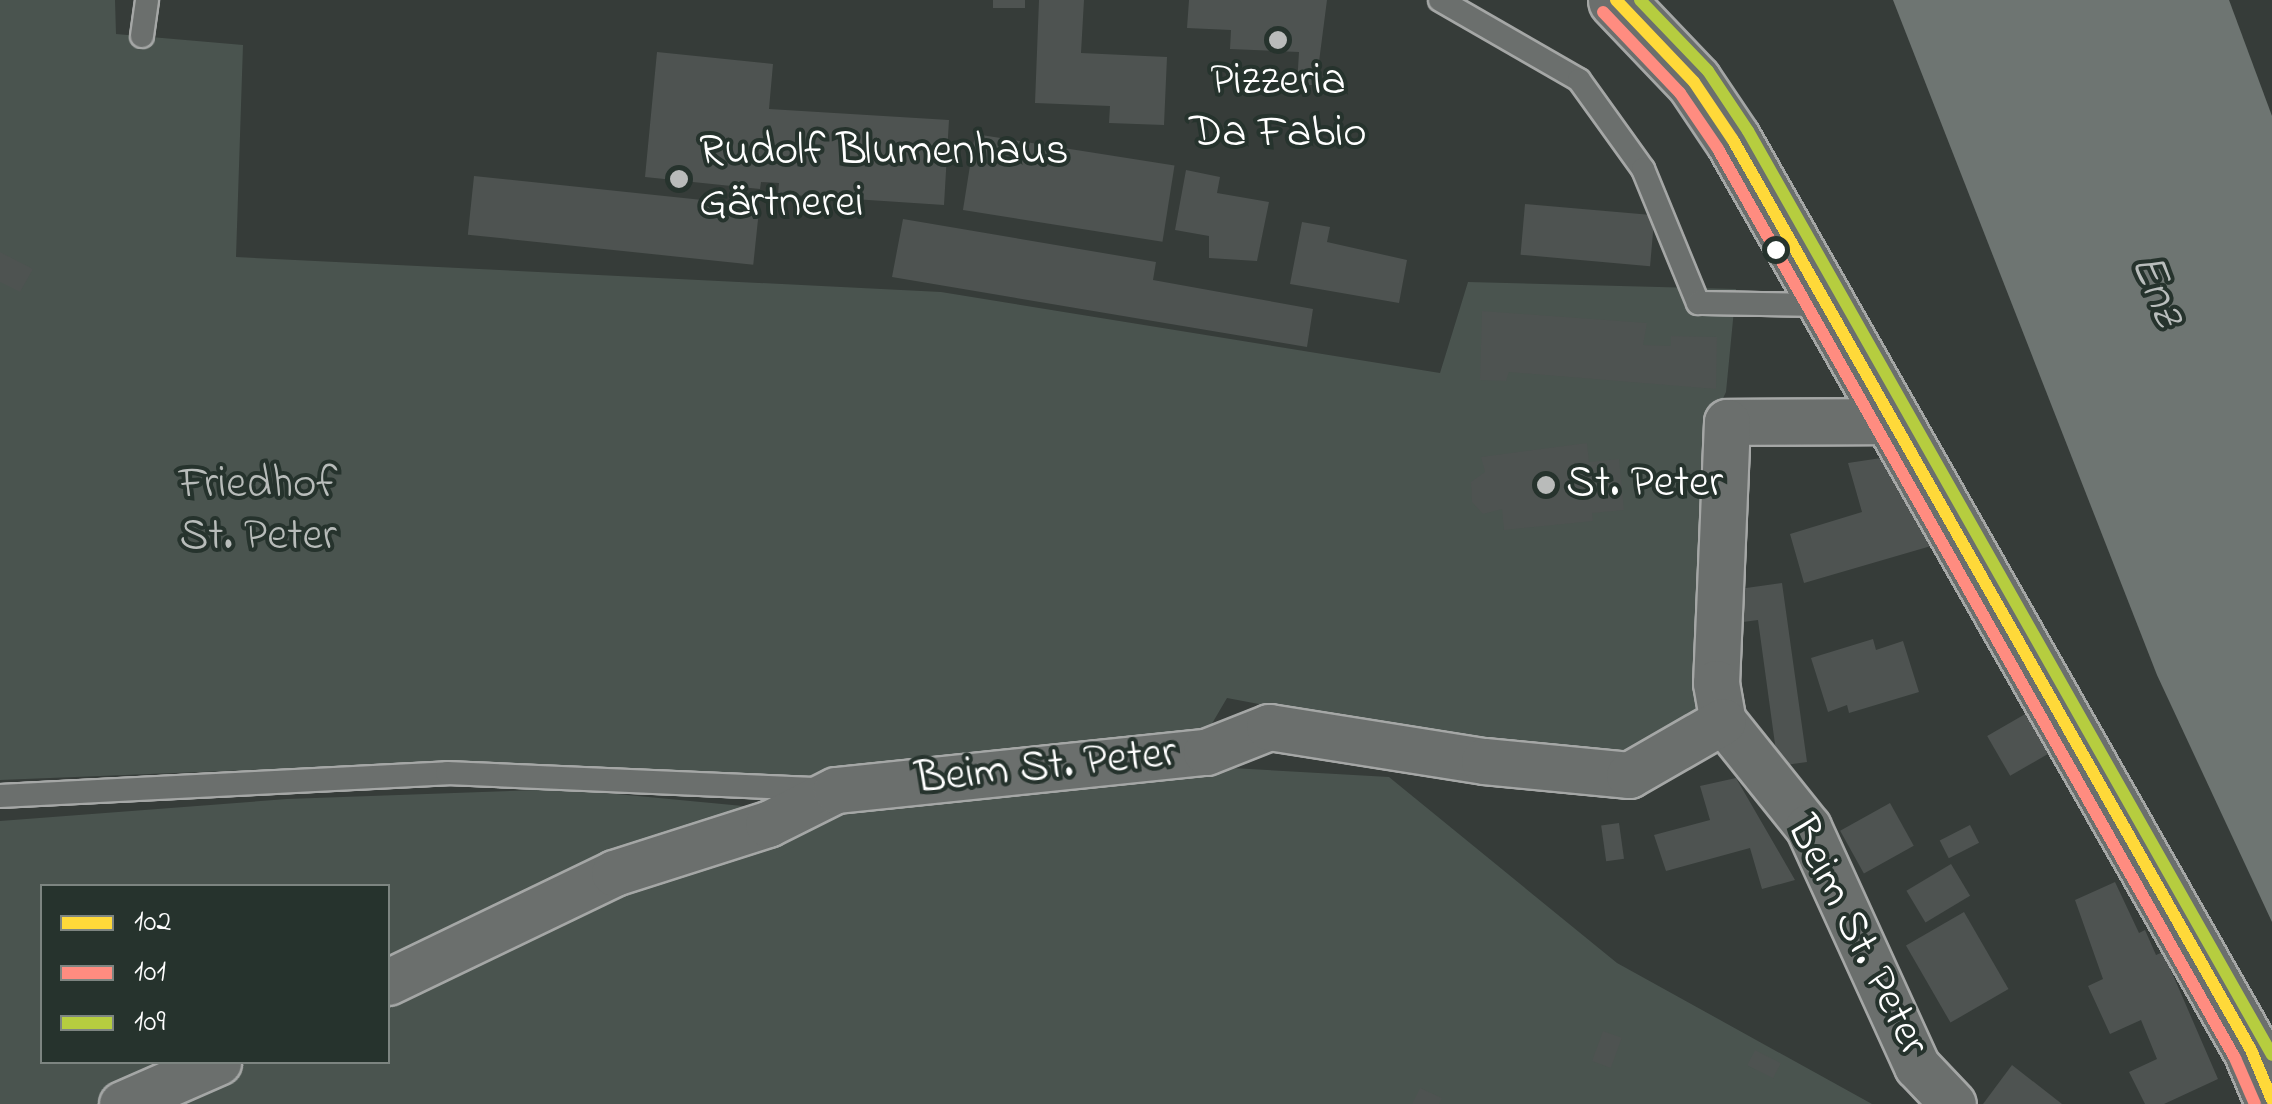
<!DOCTYPE html>
<meta charset="utf-8">
<style>
body{margin:0}
#map{position:relative;width:2272px;height:1104px;overflow:hidden;background:#363c39;font-family:"Indie Flower",sans-serif}
div>[style]{position:absolute}
[style*='--x']{left:calc(var(--x)*1px);top:calc(var(--y)*1px);width:calc(var(--w)*1px);rotate:calc(var(--a)*1deg)}
.green>*{inset:0;background:#4a544f}
.water>*{inset:0;background:#6e7572}
.building>*{inset:0;background:#4e5351;transform-origin:0 0}
.roads{filter:drop-shadow(2px 0 #a5a7a6) drop-shadow(-2px 0 #a5a7a6) drop-shadow(0 2px #a5a7a6) drop-shadow(0 -2px #a5a7a6)}
.service>*{height:22px;margin:-11px;padding:0 11px;transform-origin:11px;border-radius:11px;background:#6b6f6d}
.minor>*{height:45px;margin:-22.5px;padding:0 22.5px;transform-origin:22.5px;border-radius:22.5px;background:#6b6f6d}
.tertiary>*{height:55px;margin:-27.5px;padding:0 27.5px;transform-origin:27.5px;border-radius:27.5px;background:#6b6f6d}
.bus-1>*{height:12px;margin:-6px;padding:0 6px;transform-origin:6px;border-radius:6px;background:#ffd939}
.bus-2>*{height:12px;margin:-6px;padding:0 6px;transform-origin:6px;border-radius:6px;background:#ff8c80}
.bus-3>*{height:12px;margin:-6px;padding:0 6px;transform-origin:6px;border-radius:6px;background:#b6cd3f}
.dots>*{width:28px;height:28px;translate:-50% -50%;box-sizing:border-box;border:5px solid #26332d;border-radius:50%}
span{translate:-50% -50%;white-space:nowrap;text-align:center;line-height:1.15;-webkit-text-stroke:8px #26332d;paint-order:stroke}
.poi-label{font-size:45px;color:#fff}
.left{translate:0 -50%;text-align:left}
.park-label{font-size:45px;color:#b8bcba}
.street-label{font-size:45px;color:#fff}
.water-label{font-size:48px;color:#b9bdbc;font-style:italic}
.legend{position:absolute;left:40px;top:884px;width:350px;height:180px;box-sizing:border-box;background:#26332d;border:2px solid #7d8581;margin:0;padding:12px 18px;list-style:none;font-size:30px;color:#fff}
.legend li{display:flex;align-items:center;gap:20px;height:50px}
.legend b{width:50px;border:2px solid #7d8581}
</style>
<div id="map">
<div class="green">
<div style="clip-path:polygon(0 0,115px 0,116px 34px,243px 45px,236px 257px,941px 292px,1440px 373px,1468px 282px,1736px 289px,1726px 392px,1708px 430px,1695px 694px,1710px 724px,1628px 773px,1227px 698px,1200px 744px,838px 779px,447px 762px,0 780px)"></div>
<div style="clip-path:polygon(evenodd,1214px 767px,1389px 777px,1617px 963px,1872px 1104px,0 1104px,0 821px,287px 799px,564px 789px,839px 815px,1214px 767px,42px 886px,388px 886px,388px 1062px,42px 1062px,42px 886px)"></div>
</div>
<div class="water">
<div style="clip-path:polygon(1893px 0,2229px 0,2272px 116px,2272px 922px,2157px 675px)"></div>
</div>
<div class="building">
<div style="left:993px;top:0;width:32px;height:8px"></div>
<div style="clip-path:polygon(1039px 0,1084px 0,1081px 53px,1167px 57px,1164px 125px,1109px 123px,1110px 106px,1035px 103px)"></div>
<div style="clip-path:polygon(1189px 0,1327px 0,1316px 85px,1297px 85px,1299px 52px,1230px 49px,1231px 30px,1187px 28px)"></div>
<div style="clip-path:polygon(657px 52px,773px 64px,769px 109px,949px 120px,944px 205px,778px 194px,779px 183px,761px 182px,760px 189px,645px 177px)"></div>
<div style="left:975px;top:134px;width:202px;height:77px;rotate:9deg"></div>
<div style="clip-path:polygon(1186px 170px,1220px 177px,1217px 193px,1269px 202px,1257px 261px,1209px 258px,1209px 236px,1175px 230px)"></div>
<div style="left:474px;top:176px;width:287px;height:59px;rotate:6deg"></div>
<div style="left:1525px;top:204px;width:130px;height:51px;rotate:5deg"></div>
<div style="clip-path:polygon(903px 219px,1156px 262px,1153px 280px,1313px 309px,1307px 347px,892px 277px)"></div>
<div style="clip-path:polygon(1302px 222px,1330px 227px,1327px 242px,1407px 260px,1399px 303px,1290px 284px)"></div>
<div style="clip-path:polygon(0 252px,33px 269px,20px 292px,0 282px)"></div>
<div style="clip-path:polygon(1482px 311px,1647px 323px,1643px 345px,1671px 346px,1671px 336px,1717px 337px,1716px 389px,1509px 372px,1506px 381px,1480px 380px)"></div>
<div style="clip-path:polygon(1587px 443px,1589px 462px,1619px 459px,1624px 510px,1592px 513px,1593px 521px,1504px 530px,1502px 509px,1483px 514px,1472px 502px,1471px 482px,1485px 472px,1481px 457px)"></div>
<div style="clip-path:polygon(1881px 458px,1931px 546px,1804px 583px,1790px 534px,1862px 512px,1848px 463px)"></div>
<div style="clip-path:polygon(1782px 583px,1807px 762px,1778px 766px,1758px 620px,1743px 622px,1739px 589px)"></div>
<div style="clip-path:polygon(1873px 639px,1876px 650px,1903px 641px,1919px 692px,1849px 713px,1847px 705px,1828px 712px,1811px 658px)"></div>
<div style="left:2027px;top:713px;width:46px;height:46px;rotate:60deg"></div>
<div style="clip-path:polygon(1736px 778px,1795px 880px,1762px 889px,1750px 848px,1666px 871px,1654px 835px,1710px 820px,1700px 786px)"></div>
<div style="left:1890px;top:803px;width:49px;height:57px;rotate:61deg"></div>
<div style="left:1619px;top:823px;width:36px;height:18px;rotate:82deg"></div>
<div style="left:1970px;top:825px;width:20px;height:34px;rotate:63deg"></div>
<div style="left:1951px;top:864px;width:37px;height:52px;rotate:59deg"></div>
<div style="clip-path:polygon(2115px 882px,2139px 933px,2145px 930px,2156px 955px,2163px 952px,2218px 1079px,2164px 1104px,2145px 1104px,2129px 1072px,2157px 1059px,2141px 1020px,2110px 1034px,2088px 986px,2103px 979px,2075px 900px)"></div>
<div style="left:1964px;top:912px;width:89px;height:67px;rotate:60deg"></div>
<div style="left:1603px;top:1031px;width:20px;height:32px;rotate:20deg"></div>
<div style="left:1755px;top:1050px;width:29px;height:17px;rotate:27deg"></div>
<div style="clip-path:polygon(2012px 1065px,2062px 1104px,1983px 1104px)"></div>
<div style="clip-path:polygon(1420px 1088px,1442px 1098px,1439px 1104px,1412px 1104px)"></div>
</div>
<div class="roads">
<div class="service">
<div style="--x:1440;--y:0;--w:160;--a:29.9"></div>
<div style="--x:1579;--y:80;--w:110;--a:54.3"></div>
<div style="--x:1643;--y:169;--w:145;--a:67.7"></div>
<div style="--x:1698;--y:303;--w:126;--a:0.9"></div>
<div style="--x:142;--y:36;--w:36;--a:-82"></div>
<div style="--x:0;--y:796;--w:448;--a:-2.9"></div>
<div style="--x:447;--y:773;--w:373;--a:2.5"></div>
</div>
<div class="minor">
<div style="--x:1892;--y:421;--w:165;--a:179.7"></div>
<div style="--x:1727;--y:422;--w:261;--a:92.4"></div>
<div style="--x:1716;--y:683;--w:39;--a:80"></div>
<div style="--x:1723;--y:721;--w:136;--a:51.3"></div>
<div style="--x:1808;--y:827;--w:263;--a:65.5"></div>
<div style="--x:1917;--y:1066;--w:52;--a:46.5"></div>
<div style="--x:388;--y:982;--w:251;--a:-25.7"></div>
<div style="--x:614;--y:873;--w:162;--a:-17.7"></div>
<div style="--x:768;--y:824;--w:76;--a:-26.6"></div>
<div style="--x:836;--y:790;--w:372;--a:-5.9"></div>
<div style="--x:1206;--y:752;--w:68;--a:-21.6"></div>
<div style="--x:1269;--y:727;--w:218;--a:9"></div>
<div style="--x:1484;--y:761;--w:146;--a:5.5"></div>
<div style="--x:1629;--y:775;--w:108;--a:-29.9"></div>
<div style="--x:122;--y:1104;--w:105;--a:-23.6"></div>
</div>
<div class="tertiary">
<div style="--x:1616;--y:0;--w:113;--a:46.4"></div>
<div style="--x:1694;--y:82;--w:70;--a:56.1"></div>
<div style="--x:1733;--y:140;--w:1047;--a:60.35"></div>
<div style="--x:2251;--y:1050;--w:54;--a:67.2"></div>
</div>
</div>
<div class="bus-1">
<div style="--x:1616;--y:0;--w:113;--a:46.4"></div>
<div style="--x:1694;--y:82;--w:70;--a:56.1"></div>
<div style="--x:1733;--y:140;--w:1047;--a:60.35"></div>
<div style="--x:2251;--y:1050;--w:54;--a:67.2"></div>
</div>
<div class="bus-2">
<div style="--x:1603;--y:12;--w:112;--a:46.5"></div>
<div style="--x:1680;--y:93;--w:68;--a:55.8"></div>
<div style="--x:1718;--y:149;--w:1046;--a:60.37"></div>
<div style="--x:2235;--y:1058;--w:50;--a:66.5"></div>
</div>
<div class="bus-3">
<div style="--x:1640;--y:0;--w:98;--a:46.2"></div>
<div style="--x:1708;--y:71;--w:72;--a:56.3"></div>
<div style="--x:1748;--y:131;--w:1062;--a:60.44"></div>
</div>
<div class="dots">
<div style="left:1278px;top:40px;background:#b9bbba"></div>
<div style="left:679px;top:179px;background:#b9bbba"></div>
<div style="left:1776px;top:250px;background:#fff"></div>
<div style="left:1546px;top:485px;background:#b9bbba"></div>
</div>
<div class="poi-label">
<span style="left:1278px;top:109px">Pizzeria<br>Da Fabio</span>
<span class="left" style="left:699px;top:179px">Rudolf Blumenhaus<br>Gärtnerei</span>
<span class="left" style="left:1566px;top:485px">St. Peter</span>
</div>
<div class="park-label">
<span style="left:258px;top:512px">Friedhof<br>St. Peter</span>
</div>
<div class="street-label">
<span style="left:1046px;top:768px;rotate:-6deg">Beim St. Peter</span>
<span style="left:1856px;top:937px;rotate:63deg">Beim St. Peter</span>
</div>
<div class="water-label">
<span style="left:2156px;top:290px;rotate:68deg">Enz</span>
</div>
<ul class="legend">
<li><b style="height:12px;background:#ffd939"></b>102</li>
<li><b style="height:12px;background:#ff8c80"></b>101</li>
<li><b style="height:12px;background:#b6cd3f"></b>109</li>
</ul>
</div>
